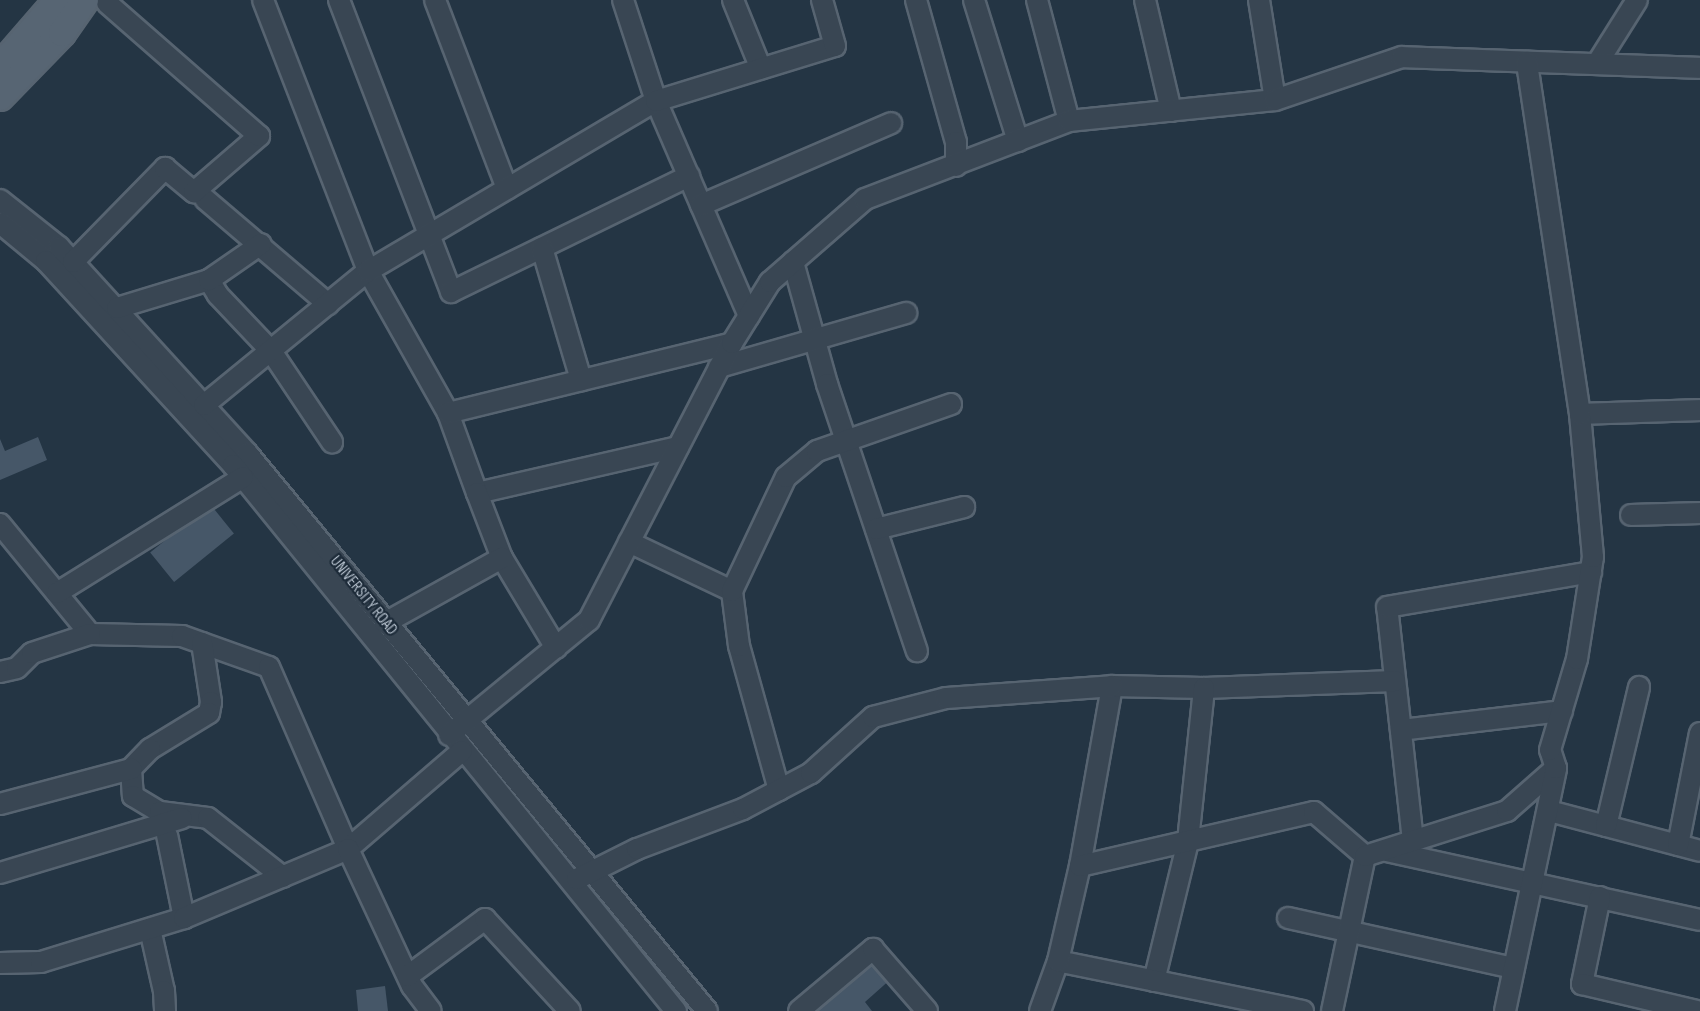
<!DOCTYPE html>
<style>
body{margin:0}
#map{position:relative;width:1700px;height:1011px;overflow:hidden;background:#243544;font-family:"Sofia Sans Condensed",sans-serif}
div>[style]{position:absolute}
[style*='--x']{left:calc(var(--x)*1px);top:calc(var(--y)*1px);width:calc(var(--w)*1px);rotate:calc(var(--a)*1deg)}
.building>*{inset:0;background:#465768;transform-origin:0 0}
.roads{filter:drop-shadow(2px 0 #576471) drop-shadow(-2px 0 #576471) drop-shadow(0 2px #576471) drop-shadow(0 -2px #576471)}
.minor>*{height:20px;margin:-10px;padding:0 10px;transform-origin:10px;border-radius:10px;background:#394653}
.major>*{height:26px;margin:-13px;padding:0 13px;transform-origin:13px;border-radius:13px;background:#576573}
span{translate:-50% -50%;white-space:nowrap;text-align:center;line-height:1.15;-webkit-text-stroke:4.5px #1d2b39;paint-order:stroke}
.street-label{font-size:16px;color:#b6c1cd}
</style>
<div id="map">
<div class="building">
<div style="clip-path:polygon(38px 437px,47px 460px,0 480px,0 439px,5px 451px)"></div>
<div style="left:210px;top:504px;width:38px;height:77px;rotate:51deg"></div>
<div style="clip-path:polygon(874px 957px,892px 978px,865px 1002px,872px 1011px,817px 1011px,814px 1008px)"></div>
<div style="clip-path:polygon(385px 986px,388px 1011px,358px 1011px,356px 990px)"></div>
</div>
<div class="roads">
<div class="minor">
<div style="--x:263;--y:0;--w:291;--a:68.8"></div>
<div style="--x:368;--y:271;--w:163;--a:60.6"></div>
<div style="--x:339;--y:0;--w:313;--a:69"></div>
<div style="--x:451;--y:292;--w:265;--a:-26"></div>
<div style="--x:435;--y:0;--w:202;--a:69.1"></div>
<div style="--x:623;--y:0;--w:106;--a:71.9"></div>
<div style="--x:656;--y:101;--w:234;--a:66.6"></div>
<div style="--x:733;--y:0;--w:74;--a:67.9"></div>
<div style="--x:916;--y:0;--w:148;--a:74.3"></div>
<div style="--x:956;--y:142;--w:24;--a:90"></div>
<div style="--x:974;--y:0;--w:148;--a:72.7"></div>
<div style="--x:1037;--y:0;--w:125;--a:75.2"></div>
<div style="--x:1145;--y:0;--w:114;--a:76.8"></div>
<div style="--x:1259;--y:0;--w:101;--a:80.9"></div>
<div style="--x:1598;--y:62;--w:73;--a:-57.8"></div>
<div style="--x:205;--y:199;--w:162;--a:40.5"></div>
<div style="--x:0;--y:200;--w:75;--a:38.5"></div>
<div style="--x:59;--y:247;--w:279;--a:47.6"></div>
<div style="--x:247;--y:453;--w:723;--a:50.5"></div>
<div style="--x:701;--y:205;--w:207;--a:-23.3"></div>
<div style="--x:0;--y:223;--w:60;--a:39.6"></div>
<div style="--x:46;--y:261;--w:277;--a:47.5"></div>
<div style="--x:233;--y:465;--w:703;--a:50.95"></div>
<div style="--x:542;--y:248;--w:138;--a:73.5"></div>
<div style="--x:73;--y:262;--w:132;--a:-45.6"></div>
<div style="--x:165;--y:168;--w:38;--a:40"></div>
<div style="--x:194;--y:192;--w:86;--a:-40.7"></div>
<div style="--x:259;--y:136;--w:202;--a:-138.8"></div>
<div style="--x:793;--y:262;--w:127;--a:74.4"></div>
<div style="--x:827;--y:384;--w:282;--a:71.4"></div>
<div style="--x:209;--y:280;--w:17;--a:59"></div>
<div style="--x:218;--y:295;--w:77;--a:46.6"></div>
<div style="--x:271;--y:351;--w:110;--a:56.2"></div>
<div style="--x:117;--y:308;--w:96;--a:-16.9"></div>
<div style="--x:209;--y:280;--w:63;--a:-34.7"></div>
<div style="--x:719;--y:367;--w:195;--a:-16.1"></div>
<div style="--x:204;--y:405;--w:212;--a:-39.3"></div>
<div style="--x:368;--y:271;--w:334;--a:-30.6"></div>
<div style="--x:656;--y:101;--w:187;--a:-17.1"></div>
<div style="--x:835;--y:46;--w:48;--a:-105.8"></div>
<div style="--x:1580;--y:414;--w:120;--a:-1.9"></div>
<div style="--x:678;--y:447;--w:206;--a:167.1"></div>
<div style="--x:477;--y:493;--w:85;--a:-109.9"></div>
<div style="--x:448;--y:413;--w:292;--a:-13.8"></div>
<div style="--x:477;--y:493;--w:70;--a:69"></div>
<div style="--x:502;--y:558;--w:105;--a:59"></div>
<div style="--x:1631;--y:515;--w:69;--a:-1.7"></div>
<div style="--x:0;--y:524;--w:142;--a:50.7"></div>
<div style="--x:90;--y:634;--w:92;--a:1.2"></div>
<div style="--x:182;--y:636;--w:92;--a:19.6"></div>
<div style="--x:269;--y:667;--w:198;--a:66.5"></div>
<div style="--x:348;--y:849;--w:150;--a:-40.7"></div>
<div style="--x:876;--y:529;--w:91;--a:-14"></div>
<div style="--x:629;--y:542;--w:114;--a:25.4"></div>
<div style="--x:57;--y:593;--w:219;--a:-31.9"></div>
<div style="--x:385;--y:623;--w:134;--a:-29.1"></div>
<div style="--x:202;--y:643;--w:60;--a:81.3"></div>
<div style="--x:211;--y:702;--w:11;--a:100"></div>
<div style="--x:209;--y:713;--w:69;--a:148.6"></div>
<div style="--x:150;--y:749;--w:28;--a:134"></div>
<div style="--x:131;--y:769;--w:27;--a:86"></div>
<div style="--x:133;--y:796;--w:31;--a:31"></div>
<div style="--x:160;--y:812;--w:48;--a:7.1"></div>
<div style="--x:208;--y:818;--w:95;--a:38.2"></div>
<div style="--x:0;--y:672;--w:17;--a:-13"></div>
<div style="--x:17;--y:668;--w:21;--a:-45"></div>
<div style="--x:32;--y:653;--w:61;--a:-18.1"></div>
<div style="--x:1401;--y:730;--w:162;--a:-6.7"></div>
<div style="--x:449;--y:735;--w:181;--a:-39.4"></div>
<div style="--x:589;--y:620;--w:312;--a:-62.7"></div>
<div style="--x:732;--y:343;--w:72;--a:-58.1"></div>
<div style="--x:770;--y:282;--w:126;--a:-41.1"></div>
<div style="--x:865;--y:199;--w:218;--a:-20.9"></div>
<div style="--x:1069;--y:121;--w:207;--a:-5.8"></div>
<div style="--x:1275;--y:100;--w:134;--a:-18.7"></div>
<div style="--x:1402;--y:57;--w:298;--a:2.1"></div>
<div style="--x:779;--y:790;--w:149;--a:-105.5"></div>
<div style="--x:739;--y:646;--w:55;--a:-97.3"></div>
<div style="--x:732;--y:591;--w:126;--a:-64.7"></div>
<div style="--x:786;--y:477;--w:40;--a:-40"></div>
<div style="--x:817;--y:451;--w:142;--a:-19.3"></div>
<div style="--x:0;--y:804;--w:136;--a:-15"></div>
<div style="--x:1549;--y:811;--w:156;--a:14.8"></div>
<div style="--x:1606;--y:826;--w:143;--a:-76.6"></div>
<div style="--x:167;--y:835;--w:85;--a:78.4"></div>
<div style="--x:1413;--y:841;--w:235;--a:-96.3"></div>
<div style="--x:1387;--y:607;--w:207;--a:-9.7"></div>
<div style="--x:1678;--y:845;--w:114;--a:-78.9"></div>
<div style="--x:1386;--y:851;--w:321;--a:12.4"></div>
<div style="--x:1080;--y:866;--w:183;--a:-79.9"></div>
<div style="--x:1112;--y:686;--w:92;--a:1.2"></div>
<div style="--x:1204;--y:688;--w:191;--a:-2.1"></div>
<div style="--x:0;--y:873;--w:190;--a:-16.8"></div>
<div style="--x:577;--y:879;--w:67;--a:-26.6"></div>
<div style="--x:637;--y:849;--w:113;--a:-20.7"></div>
<div style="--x:743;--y:809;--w:77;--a:-27.9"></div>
<div style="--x:811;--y:773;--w:84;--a:-42.1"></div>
<div style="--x:873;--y:717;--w:75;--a:-14.6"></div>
<div style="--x:946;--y:698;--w:166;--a:-4.1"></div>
<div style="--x:1600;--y:897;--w:89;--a:101.7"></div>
<div style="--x:1582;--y:984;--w:118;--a:13.2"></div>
<div style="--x:1288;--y:918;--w:231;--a:12.5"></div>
<div style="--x:150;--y:929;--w:64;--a:77.3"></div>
<div style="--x:164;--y:991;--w:20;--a:87"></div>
<div style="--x:0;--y:963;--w:41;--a:-1.4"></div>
<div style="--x:41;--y:962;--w:150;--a:-17.1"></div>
<div style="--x:184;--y:918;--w:178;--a:-22.8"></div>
<div style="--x:348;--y:849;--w:151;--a:65"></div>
<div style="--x:412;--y:986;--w:31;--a:53"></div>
<div style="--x:408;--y:976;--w:96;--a:-36.5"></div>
<div style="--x:485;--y:919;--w:125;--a:47.3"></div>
<div style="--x:1154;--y:981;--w:144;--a:-76.3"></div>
<div style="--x:1188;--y:841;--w:154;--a:-84"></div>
<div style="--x:799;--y:1011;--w:97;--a:-40"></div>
<div style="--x:873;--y:949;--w:82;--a:48.9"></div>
<div style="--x:1040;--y:1011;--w:53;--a:-70.2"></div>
<div style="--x:1303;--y:1011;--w:250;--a:-168.5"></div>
<div style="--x:1058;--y:961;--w:98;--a:-77"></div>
<div style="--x:1080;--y:866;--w:240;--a:-13"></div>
<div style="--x:1314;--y:812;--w:67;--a:40.8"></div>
<div style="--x:1332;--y:1011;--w:158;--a:-78"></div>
<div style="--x:1365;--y:856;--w:149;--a:-17.6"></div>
<div style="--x:1507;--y:811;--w:65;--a:-41.3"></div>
<div style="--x:1505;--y:1011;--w:248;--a:-78.1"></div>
<div style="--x:1556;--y:768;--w:19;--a:-108"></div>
<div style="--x:1550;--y:750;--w:95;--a:-73.5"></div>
<div style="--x:1577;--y:659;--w:103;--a:-81.1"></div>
<div style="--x:1593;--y:557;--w:144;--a:-95.2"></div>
<div style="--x:1580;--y:414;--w:356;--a:-98.6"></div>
</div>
<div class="major">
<div style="--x:0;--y:67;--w:89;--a:-49.1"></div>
<div style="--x:0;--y:97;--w:89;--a:-45.9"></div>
<div style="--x:62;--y:33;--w:40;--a:-55.1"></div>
</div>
</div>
<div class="street-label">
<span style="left:363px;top:596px;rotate:51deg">UNIVERSITY ROAD</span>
</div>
</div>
